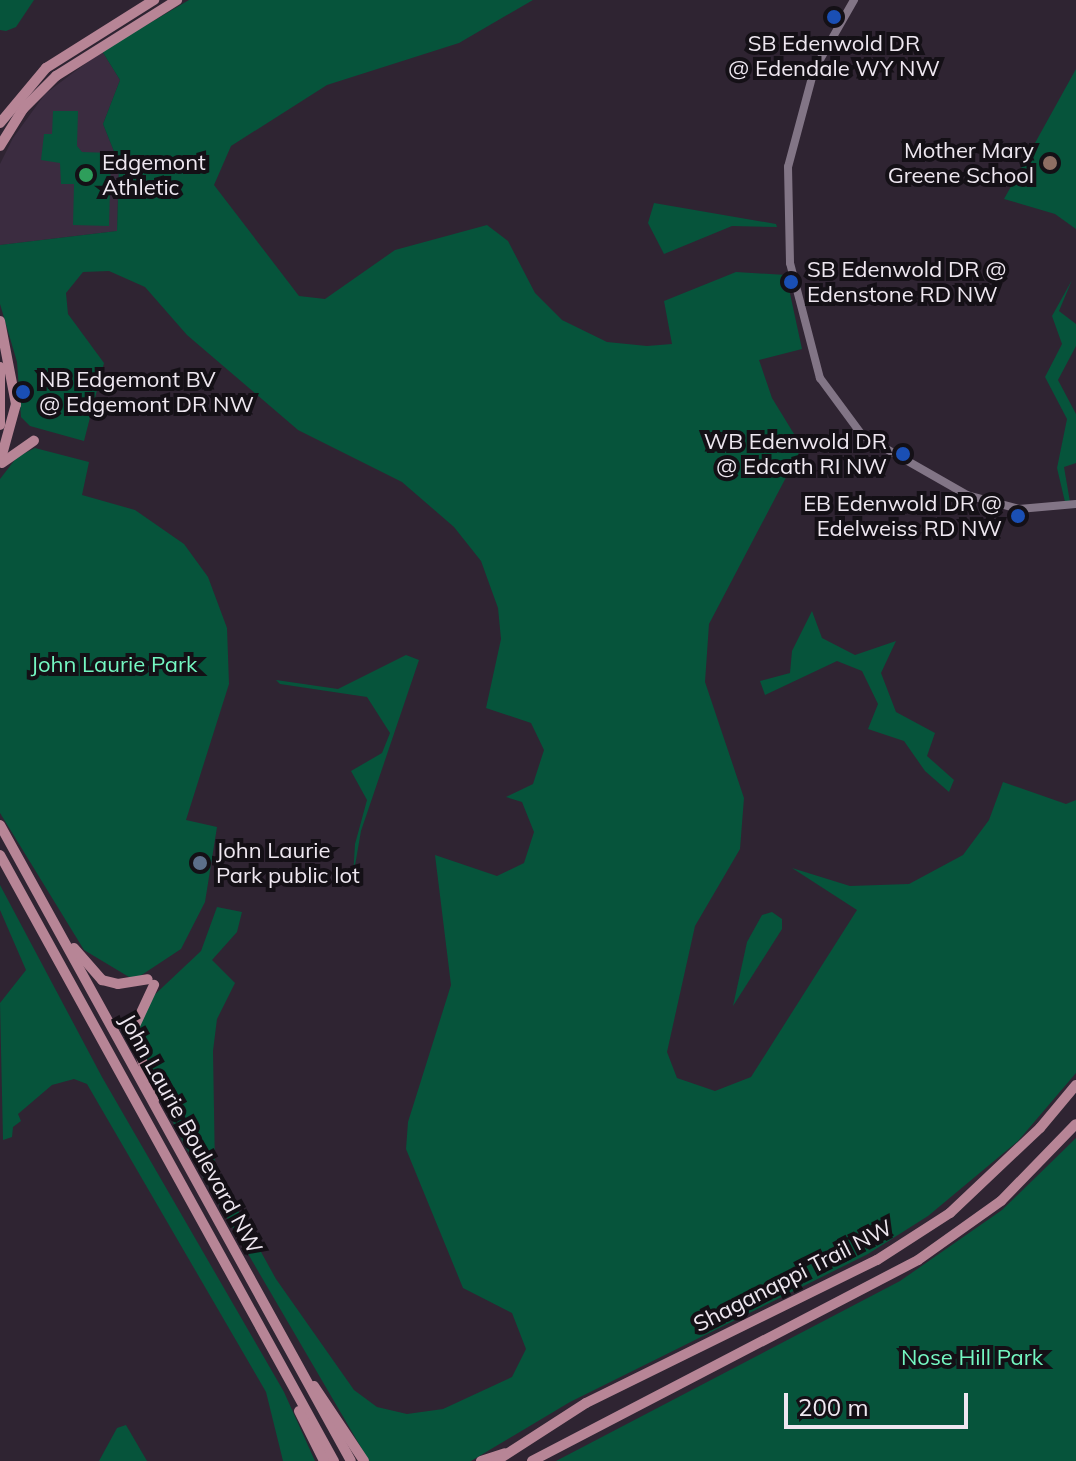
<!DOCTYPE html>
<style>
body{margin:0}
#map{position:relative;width:1076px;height:1461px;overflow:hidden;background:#2f2432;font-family:Mulish,sans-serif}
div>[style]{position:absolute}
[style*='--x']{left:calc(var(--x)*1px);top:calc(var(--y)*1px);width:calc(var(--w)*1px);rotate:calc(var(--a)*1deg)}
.built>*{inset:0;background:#3b2c40}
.green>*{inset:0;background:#06543b}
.minor>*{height:8px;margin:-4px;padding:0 4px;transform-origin:4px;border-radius:4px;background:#827586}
.major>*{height:10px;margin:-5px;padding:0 5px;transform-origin:5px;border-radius:5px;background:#b78596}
.dots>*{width:22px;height:22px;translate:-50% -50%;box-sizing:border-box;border:4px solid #141016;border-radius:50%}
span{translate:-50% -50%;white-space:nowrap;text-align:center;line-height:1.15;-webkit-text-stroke:8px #141016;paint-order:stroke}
.poi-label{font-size:22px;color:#eee7f0}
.right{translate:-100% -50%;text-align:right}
.left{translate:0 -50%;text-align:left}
.park-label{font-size:22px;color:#74f7c2}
.street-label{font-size:22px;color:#eee7f0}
.scale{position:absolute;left:784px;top:1393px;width:184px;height:36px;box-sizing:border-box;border:4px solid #eee7f0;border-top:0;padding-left:10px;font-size:24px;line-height:28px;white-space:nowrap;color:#eee7f0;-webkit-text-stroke:6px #141016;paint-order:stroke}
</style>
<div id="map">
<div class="built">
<div style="clip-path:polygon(102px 51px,120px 80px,103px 124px,119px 164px,117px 231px,0 245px,0 164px,13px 138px,45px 94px)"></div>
</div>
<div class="green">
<div style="clip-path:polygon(0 0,34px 0,16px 27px,6px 31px,0 30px)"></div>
<div style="clip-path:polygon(189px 0,533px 0,459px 43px,327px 85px,231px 146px,214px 185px,299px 296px,325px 299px,395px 250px,487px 225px,508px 241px,535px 293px,562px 320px,607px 342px,647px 346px,672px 344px,664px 301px,736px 272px,786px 275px,802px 349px,759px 360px,772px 398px,802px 447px,709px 624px,705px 682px,744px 798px,740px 849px,695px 926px,667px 1052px,677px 1078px,715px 1091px,751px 1077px,857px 910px,792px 868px,850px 886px,909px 884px,963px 855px,989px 820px,1003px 782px,1066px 804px,1076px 800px,1076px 1073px,1018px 1141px,928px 1216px,868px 1254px,570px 1402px,471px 1461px,369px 1461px,185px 1146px,141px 1058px,137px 1033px,149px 1000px,201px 951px,217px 907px,242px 912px,237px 932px,212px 960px,235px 983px,217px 1019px,213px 1051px,215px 1169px,276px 1279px,354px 1390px,377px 1407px,407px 1414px,443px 1409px,512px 1377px,526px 1349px,512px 1313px,463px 1288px,406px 1149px,408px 1122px,451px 985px,435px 855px,497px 876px,524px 863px,534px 832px,522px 802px,506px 797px,533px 784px,544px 750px,531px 723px,486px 708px,501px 639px,498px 608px,481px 561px,454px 527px,402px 482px,298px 430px,187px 335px,145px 287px,109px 271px,83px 272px,66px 293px,68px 314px,104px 363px,84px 441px,30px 426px,21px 417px,17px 362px,0 304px,0 245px,117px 231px,119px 164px,103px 124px,120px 80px,102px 51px)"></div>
<div style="clip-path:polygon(1076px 69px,1076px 229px,1055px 214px,1004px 199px)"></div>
<div style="clip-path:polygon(53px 111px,78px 111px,77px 146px,82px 152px,111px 153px,109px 226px,73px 225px,74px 184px,61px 184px,60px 163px,41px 160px,44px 134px,52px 134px)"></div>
<div style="clip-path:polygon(654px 203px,776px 224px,777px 227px,732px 226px,664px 254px,648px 223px)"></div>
<div style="clip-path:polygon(1072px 280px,1059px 311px,1076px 324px,1076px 346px,1058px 380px,1076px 414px,1076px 463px,1064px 467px,1070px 502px,1065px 502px,1057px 468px,1067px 419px,1045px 377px,1062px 344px,1052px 316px)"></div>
<div style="clip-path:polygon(35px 448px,89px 462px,82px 495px,135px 510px,184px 544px,208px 577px,227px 628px,229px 684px,186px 820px,217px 827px,205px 902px,181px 949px,134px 980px,84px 950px,0 813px,0 479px,17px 457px)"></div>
<div style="clip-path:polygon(812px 611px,822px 638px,855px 655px,896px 641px,881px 673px,896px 712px,935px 733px,927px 756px,954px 780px,949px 792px,925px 771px,904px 741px,868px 729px,878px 704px,862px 671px,837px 661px,765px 695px,760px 681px,790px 673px,792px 651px)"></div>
<div style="clip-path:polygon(406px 655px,419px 660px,361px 831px,353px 877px,355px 844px,367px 800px,351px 771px,382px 753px,390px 733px,367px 697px,280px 684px,276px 680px,338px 689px)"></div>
<div style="clip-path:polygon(0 885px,102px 1077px,284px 1392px,315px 1461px,283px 1461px,266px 1392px,87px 1084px,74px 1079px,52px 1085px,18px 1114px,21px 1121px,13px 1127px,12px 1137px,3px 1140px,0 1003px,26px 970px,0 910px)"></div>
<div style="clip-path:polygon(772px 912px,782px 919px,782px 929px,733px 1006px,747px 942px,762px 915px)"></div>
<div style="clip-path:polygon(1076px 1138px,1076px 1461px,556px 1461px,900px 1281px,1002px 1210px)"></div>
<div style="clip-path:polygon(126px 1425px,147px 1461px,99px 1461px,117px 1428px)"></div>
</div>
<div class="minor">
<div style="--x:854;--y:0;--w:81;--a:119.7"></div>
<div style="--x:814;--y:70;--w:100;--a:105"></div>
<div style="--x:788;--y:167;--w:96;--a:88.8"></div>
<div style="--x:790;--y:263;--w:119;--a:75.4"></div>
<div style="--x:820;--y:378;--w:71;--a:53.6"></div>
<div style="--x:862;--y:435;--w:121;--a:29.7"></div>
<div style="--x:967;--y:495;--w:54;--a:15.1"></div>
<div style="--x:1019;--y:509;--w:57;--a:-5"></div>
</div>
<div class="major">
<div style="--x:0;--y:123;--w:72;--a:-50.1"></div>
<div style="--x:46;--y:68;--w:128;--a:-32.2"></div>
<div style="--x:0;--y:146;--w:44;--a:-58.1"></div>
<div style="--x:23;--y:109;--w:47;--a:-45"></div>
<div style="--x:56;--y:76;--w:143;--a:-32.1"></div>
<div style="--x:0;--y:321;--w:85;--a:79.1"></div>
<div style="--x:16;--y:404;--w:60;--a:105.4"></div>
<div style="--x:0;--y:367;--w:58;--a:90"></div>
<div style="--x:2;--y:463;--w:39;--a:-35"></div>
<div style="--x:0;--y:825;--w:726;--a:61.11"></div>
<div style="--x:0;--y:855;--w:692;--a:61.14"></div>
<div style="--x:74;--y:948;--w:43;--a:48.8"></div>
<div style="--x:102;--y:980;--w:16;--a:14"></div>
<div style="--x:118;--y:984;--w:30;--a:-9"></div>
<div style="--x:154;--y:1100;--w:73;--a:-106.7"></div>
<div style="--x:133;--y:1030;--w:50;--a:-65"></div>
<div style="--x:314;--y:1386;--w:90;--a:56.3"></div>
<div style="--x:299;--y:1411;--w:56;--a:63.4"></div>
<div style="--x:481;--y:1461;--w:25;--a:-18"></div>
<div style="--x:496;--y:1461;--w:107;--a:-32.8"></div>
<div style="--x:586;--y:1403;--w:324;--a:-26.2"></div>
<div style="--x:877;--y:1260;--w:87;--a:-32.8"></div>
<div style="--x:950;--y:1213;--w:124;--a:-43.4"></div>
<div style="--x:1040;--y:1128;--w:56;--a:-50.1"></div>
<div style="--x:532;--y:1461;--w:435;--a:-27.5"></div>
<div style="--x:918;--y:1260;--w:102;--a:-35.4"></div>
<div style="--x:1001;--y:1201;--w:107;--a:-45.8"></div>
</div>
<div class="dots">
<div style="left:834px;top:17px;background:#1a4fb4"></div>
<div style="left:1050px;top:163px;background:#8d6e63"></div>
<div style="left:86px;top:175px;background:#2e9e5b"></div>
<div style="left:791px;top:282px;background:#1a4fb4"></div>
<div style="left:23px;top:392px;background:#1a4fb4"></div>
<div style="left:903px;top:454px;background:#1a4fb4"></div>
<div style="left:1018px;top:516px;background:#1a4fb4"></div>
<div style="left:200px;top:863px;background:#5c6f8a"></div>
</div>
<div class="poi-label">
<span style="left:834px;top:56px">SB Edenwold DR<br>@ Edendale WY NW</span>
<span class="right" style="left:1034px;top:163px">Mother Mary<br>Greene School</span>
<span class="left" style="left:102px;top:175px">Edgemont<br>Athletic</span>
<span class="left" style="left:807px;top:282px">SB Edenwold DR @<br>Edenstone RD NW</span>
<span class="left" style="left:39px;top:392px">NB Edgemont BV<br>@ Edgemont DR NW</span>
<span class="right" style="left:887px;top:454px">WB Edenwold DR<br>@ Edcath RI NW</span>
<span class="right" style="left:1002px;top:516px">EB Edenwold DR @<br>Edelweiss RD NW</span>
<span class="left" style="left:216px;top:863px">John Laurie<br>Park public lot</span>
</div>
<div class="park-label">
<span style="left:114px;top:665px">John Laurie Park</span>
<span style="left:972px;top:1358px">Nose Hill Park</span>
</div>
<div class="street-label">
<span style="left:191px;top:1134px;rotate:61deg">John Laurie Boulevard NW</span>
<span style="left:793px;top:1276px;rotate:-27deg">Shaganappi Trail NW</span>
</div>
<div class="scale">200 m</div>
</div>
